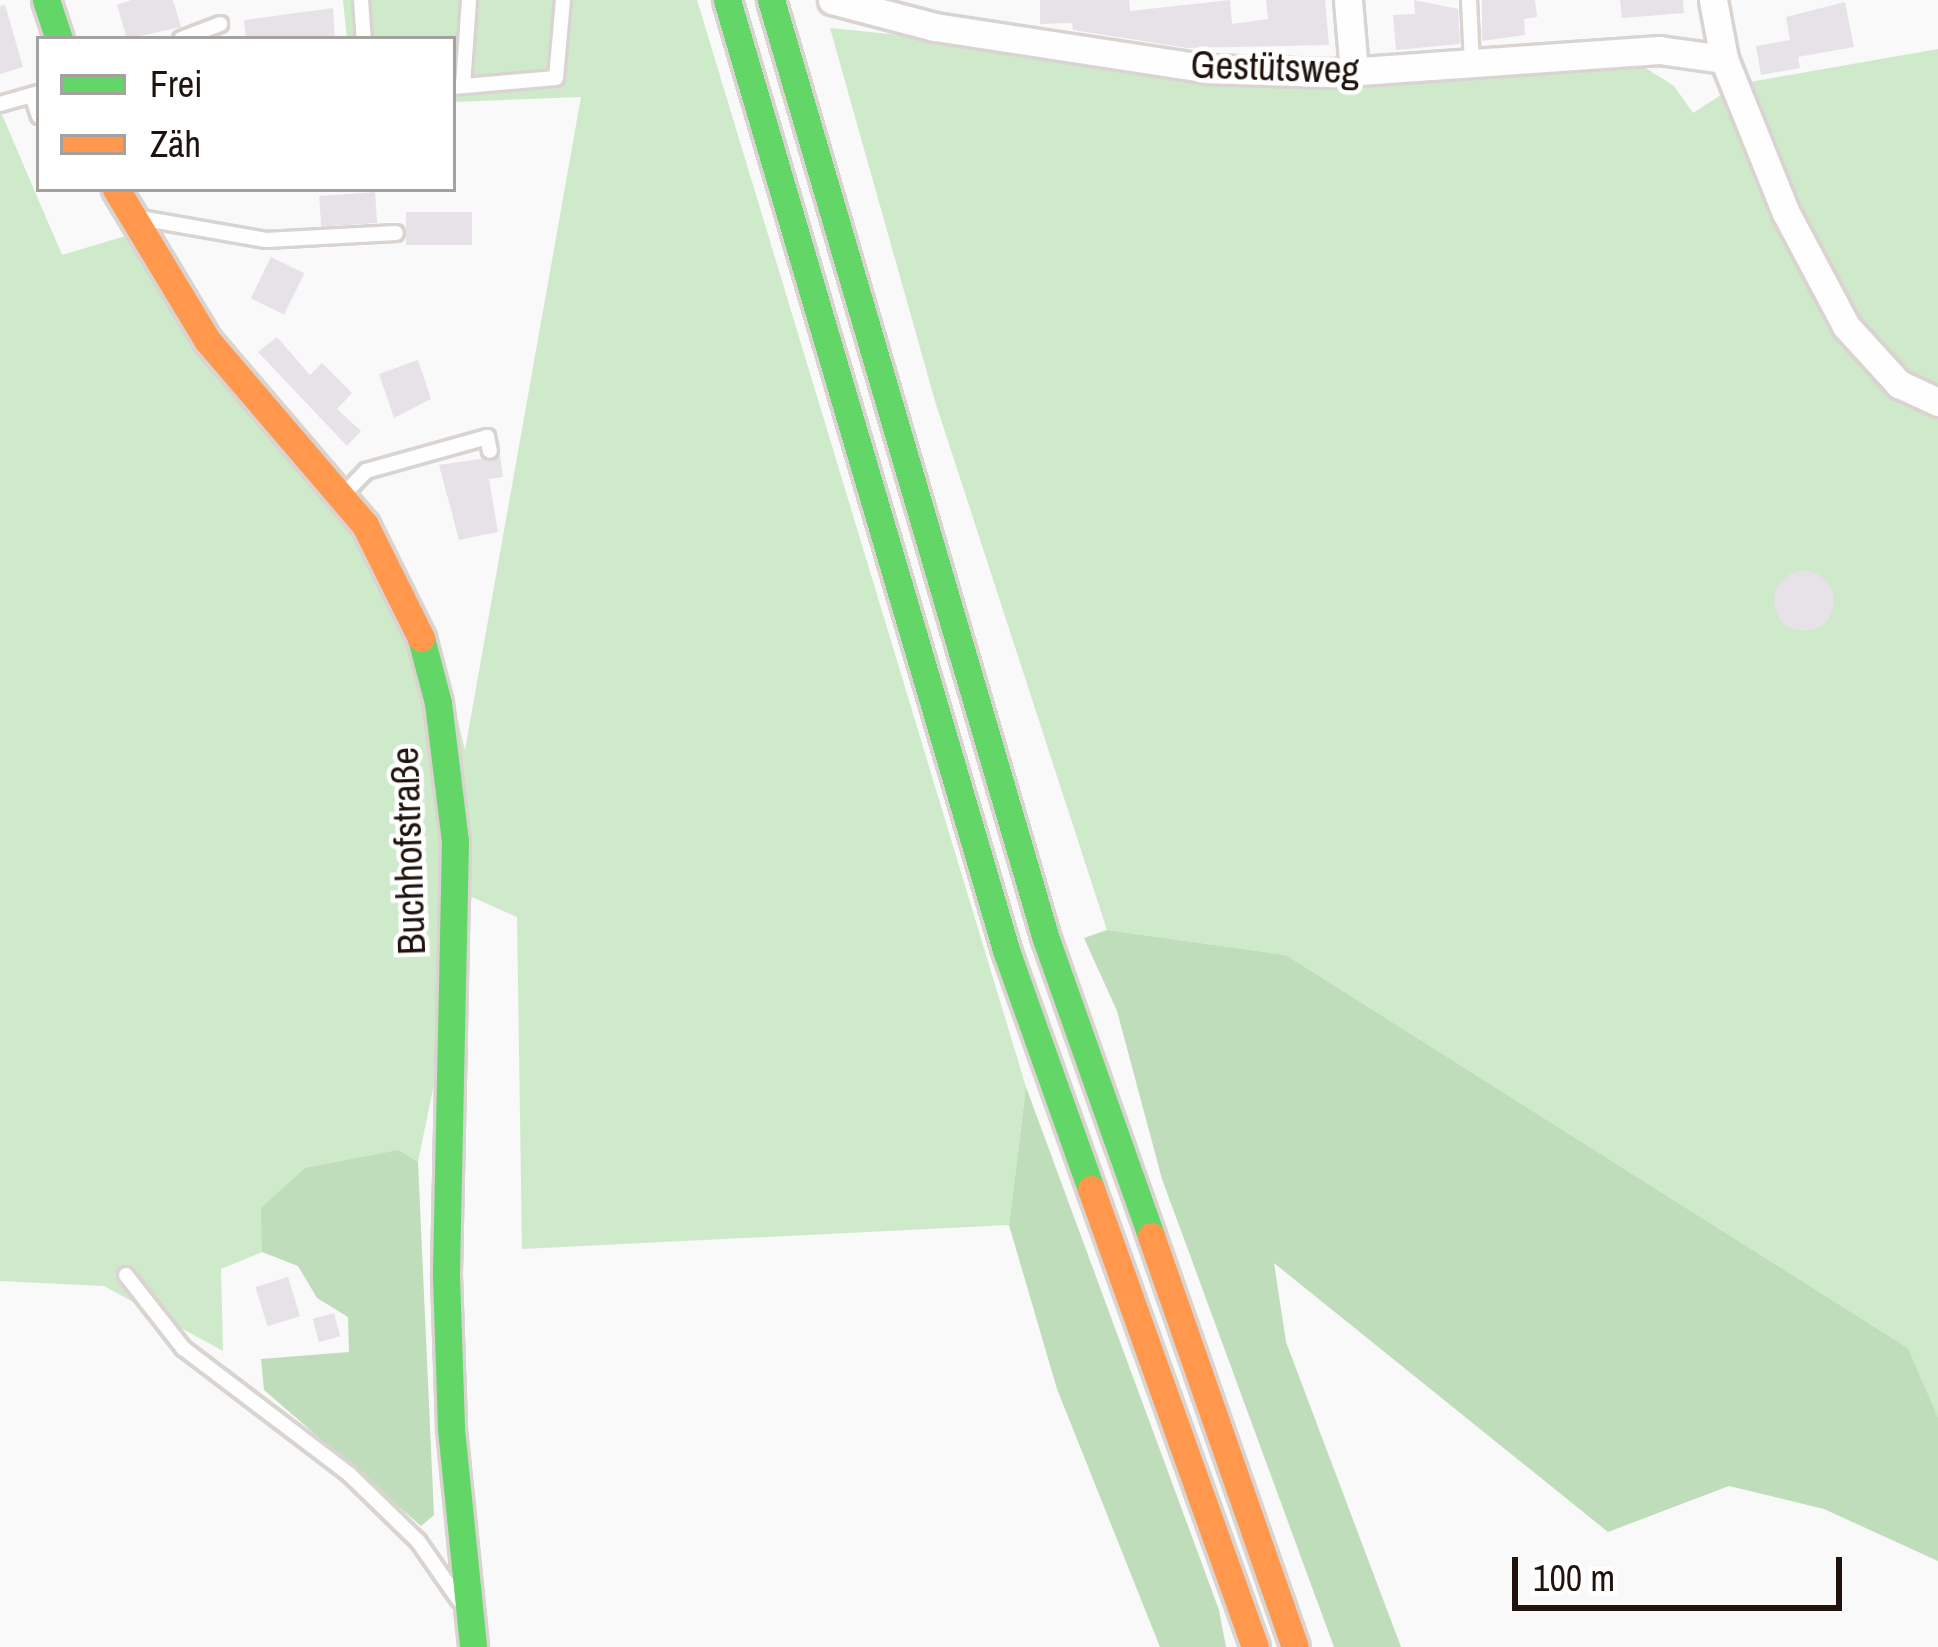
<!DOCTYPE html>
<meta charset="utf-8">
<style>
body{margin:0}
#map{position:relative;width:1938px;height:1647px;overflow:hidden;background:#f9f9f9;font-family:"Archivo Narrow",sans-serif}
div>[style]{position:absolute}
[style*='--x']{left:calc(var(--x)*1px);top:calc(var(--y)*1px);width:calc(var(--w)*1px);rotate:calc(var(--a)*1deg)}
.green>*{inset:0;background:#ceeaca}
.forest>*{inset:0;background:#bfddba}
.building>*{inset:0;background:#e6e2e8;transform-origin:0 0}
.round{border-radius:50%}
.roads{filter:drop-shadow(3px 0 #dad4d0) drop-shadow(-3px 0 #dad4d0) drop-shadow(0 3px #dad4d0) drop-shadow(0 -3px #dad4d0)}
.lane>*{height:14px;margin:-7px;padding:0 7px;transform-origin:7px;border-radius:7px;background:#fefefe}
.street>*{height:27px;margin:-13.5px;padding:0 13.5px;transform-origin:13.5px;border-radius:13.5px;background:#fefefe}
.fast>*{height:27px;margin:-13.5px;padding:0 13.5px;transform-origin:13.5px;border-radius:13.5px;background:#63d668}
.slow>*{height:27px;margin:-13.5px;padding:0 13.5px;transform-origin:13.5px;border-radius:13.5px;background:#ff974d}
span{translate:-50% -50%;white-space:nowrap;text-align:center;line-height:1.15;-webkit-text-stroke:9px #fff;paint-order:stroke}
.street-label{font-size:39px;color:#1f130c}
.legend{position:absolute;left:36px;top:36px;width:420px;height:156px;box-sizing:border-box;background:#fff;border:3px solid #a5a19e;margin:0;padding:15px 21px;list-style:none;font-size:36px;color:#1f130c}
.legend li{display:flex;align-items:center;gap:24px;height:60px}
.legend b{width:60px;border:3px solid #a5a19e}
.scale{position:absolute;left:1512px;top:1557px;width:330px;height:54px;box-sizing:border-box;border:6px solid #1f130c;border-top:0;padding-left:15px;font-size:36px;line-height:42px;white-space:nowrap;color:#1f130c;-webkit-text-stroke:9px #fff;paint-order:stroke}
</style>
<div id="map">
<div class="green">
<div style="clip-path:polygon(343px 0,697px 0,1026px 1087px,1009px 1225px,522px 1249px,517px 917px,472px 897px,418px 1162px,399px 1150px,262px 1207px,262px 1252px,221px 1269px,223px 1351px,104px 1286px,0 1281px,0 110px,62px 255px,152px 228px,224px 337px,367px 502px,437px 634px,465px 750px,581px 97px,453px 102px,453px 39px,347px 39px)"></div>
<div style="clip-path:polygon(830px 28px,1326px 78px,1644px 67px,1674px 86px,1693px 113px,1738px 84px,1938px 49px,1938px 1417px,1908px 1348px,1286px 955px,1107px 930px,935px 401px)"></div>
</div>
<div class="forest">
<div style="clip-path:polygon(1107px 930px,1286px 955px,1908px 1348px,1938px 1417px,1938px 1561px,1824px 1509px,1729px 1486px,1608px 1532px,1274px 1263px,1286px 1342px,1401px 1647px,1334px 1647px,1162px 1179px,1117px 1011px,1084px 938px)"></div>
<div style="clip-path:polygon(1026px 1087px,1219px 1610px,1226px 1647px,1160px 1647px,1057px 1389px,1009px 1225px)"></div>
<div style="clip-path:polygon(399px 1150px,418px 1162px,434px 1515px,421px 1526px,264px 1390px,261px 1359px,349px 1352px,348px 1317px,317px 1298px,298px 1266px,262px 1252px,261px 1208px,305px 1168px)"></div>
</div>
<div class="building">
<div style="clip-path:polygon(131px 0,173px 0,181px 27px,127px 39px,117px 5px)"></div>
<div style="clip-path:polygon(1040px 0,1129px 0,1130px 11px,1230px 0,1232px 24px,1268px 19px,1266px 0,1325px 0,1329px 45px,1187px 48px,1073px 30px,1072px 23px,1040px 24px)"></div>
<div style="clip-path:polygon(1414px 0,1458px 9px,1460px 44px,1396px 50px,1393px 15px,1415px 14px)"></div>
<div style="clip-path:polygon(1482px 0,1535px 0,1537px 17px,1524px 19px,1525px 35px,1482px 41px)"></div>
<div style="clip-path:polygon(1620px 0,1683px 0,1684px 13px,1622px 18px)"></div>
<div style="clip-path:polygon(1845px 2px,1854px 47px,1798px 57px,1800px 68px,1761px 75px,1756px 46px,1790px 40px,1786px 17px)"></div>
<div style="clip-path:polygon(5px 5px,23px 67px,0 74px,0 6px)"></div>
<div style="clip-path:polygon(333px 8px,335px 39px,246px 39px,244px 20px)"></div>
<div style="left:375px;top:192px;width:31px;height:56px;rotate:86deg"></div>
<div style="left:406px;top:212px;width:66px;height:33px"></div>
<div style="left:271px;top:257px;width:37px;height:46px;rotate:26deg"></div>
<div style="clip-path:polygon(277px 337px,310px 375px,322px 363px,352px 393px,337px 409px,361px 431px,347px 446px,258px 352px)"></div>
<div style="clip-path:polygon(418px 360px,431px 399px,394px 418px,379px 374px)"></div>
<div style="clip-path:polygon(500px 456px,503px 477px,489px 479px,498px 532px,459px 540px,439px 465px)"></div>
<div class="round" style="left:1774px;top:571px;width:60px;height:60px"></div>
<div style="left:288px;top:1277px;width:41px;height:34px;rotate:73deg"></div>
<div style="left:334px;top:1313px;width:24px;height:22px;rotate:75deg"></div>
</div>
<div class="roads">
<div class="lane">
<div style="--x:361;--y:0;--w:39;--a:86"></div>
<div style="--x:1469;--y:0;--w:64;--a:87.3"></div>
<div style="--x:181;--y:39;--w:42;--a:-21"></div>
<div style="--x:463;--y:86;--w:86;--a:-86"></div>
<div style="--x:453;--y:87;--w:103;--a:-5"></div>
<div style="--x:556;--y:78;--w:78;--a:-84.9"></div>
<div style="--x:32;--y:95;--w:22;--a:72"></div>
<div style="--x:0;--y:104;--w:41;--a:-15.8"></div>
<div style="--x:140;--y:218;--w:128;--a:9.9"></div>
<div style="--x:266;--y:240;--w:130;--a:-3.1"></div>
<div style="--x:342;--y:496;--w:35;--a:-46"></div>
<div style="--x:366;--y:471;--w:126;--a:-15.7"></div>
<div style="--x:487;--y:437;--w:14;--a:78"></div>
<div style="--x:126;--y:1275;--w:93;--a:52"></div>
<div style="--x:183;--y:1348;--w:208;--a:37.2"></div>
<div style="--x:349;--y:1474;--w:96;--a:44.2"></div>
<div style="--x:418;--y:1541;--w:72;--a:55.2"></div>
</div>
<div class="street">
<div style="--x:832;--y:0;--w:106;--a:14.7"></div>
<div style="--x:935;--y:27;--w:276;--a:8.7"></div>
<div style="--x:1208;--y:69;--w:123;--a:1.9"></div>
<div style="--x:1331;--y:73;--w:329;--a:-4"></div>
<div style="--x:1659;--y:50;--w:66;--a:7.9"></div>
<div style="--x:1348;--y:0;--w:72;--a:85.2"></div>
<div style="--x:1713;--y:0;--w:60;--a:79.4"></div>
<div style="--x:1724;--y:59;--w:166;--a:68.1"></div>
<div style="--x:1786;--y:213;--w:128;--a:62"></div>
<div style="--x:1846;--y:326;--w:79;--a:47.6"></div>
<div style="--x:1899;--y:384;--w:43;--a:24.8"></div>
</div>
<div class="fast">
<div style="--x:46;--y:0;--w:41;--a:71.6"></div>
<div style="--x:727;--y:0;--w:993;--a:73.63"></div>
<div style="--x:1007;--y:953;--w:251;--a:70.4"></div>
<div style="--x:771;--y:0;--w:978;--a:73.68"></div>
<div style="--x:1046;--y:939;--w:315;--a:70.5"></div>
<div style="--x:421;--y:638;--w:67;--a:75.3"></div>
<div style="--x:438;--y:703;--w:139;--a:83"></div>
<div style="--x:455;--y:841;--w:435;--a:91.2"></div>
<div style="--x:446;--y:1276;--w:153;--a:88.1"></div>
<div style="--x:451;--y:1429;--w:219;--a:84.2"></div>
</div>
<div class="slow">
<div style="--x:116;--y:189;--w:176;--a:58.9"></div>
<div style="--x:207;--y:340;--w:243;--a:49.5"></div>
<div style="--x:365;--y:525;--w:126;--a:63.6"></div>
<div style="--x:1091;--y:1189;--w:486;--a:70.3"></div>
<div style="--x:1151;--y:1236;--w:435;--a:70.7"></div>
</div>
</div>
<div class="street-label">
<span style="left:1275px;top:67px;rotate:2deg">Gestütsweg</span>
<span style="left:408px;top:851px;rotate:-92deg">Buchhofstraße</span>
</div>
<ul class="legend">
<li><b style="height:15px;background:#63d668"></b>Frei</li>
<li><b style="height:15px;background:#ff974d"></b>Zäh</li>
</ul>
<div class="scale">100 m</div>
</div>
